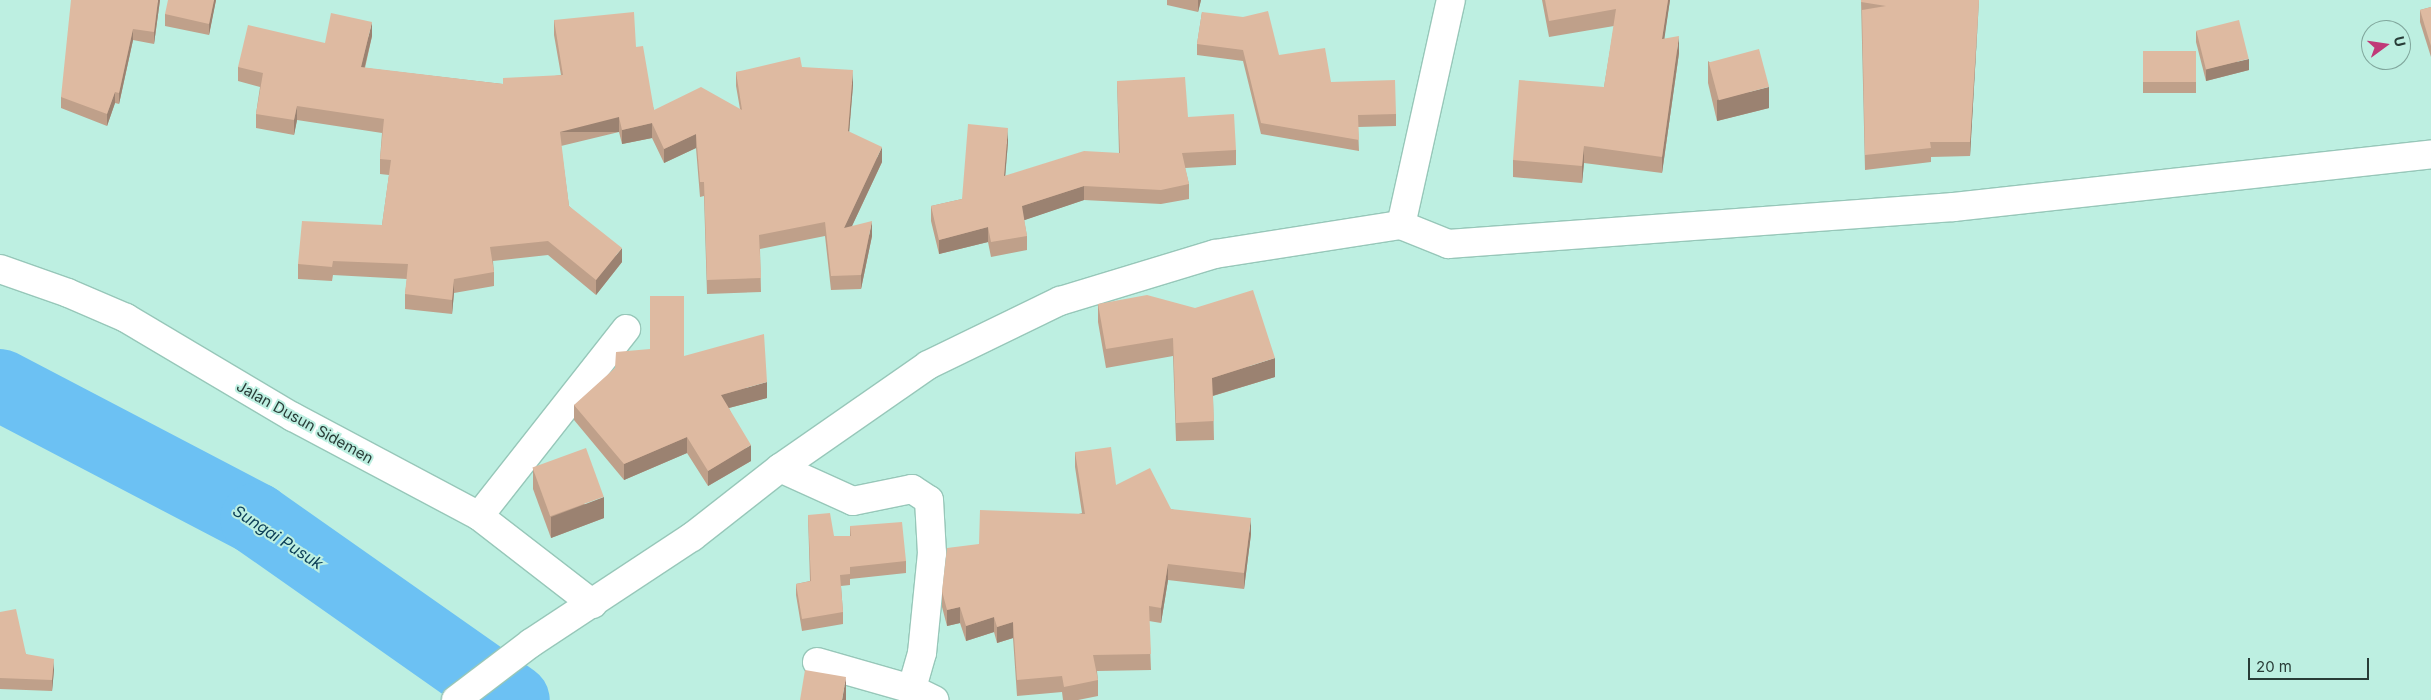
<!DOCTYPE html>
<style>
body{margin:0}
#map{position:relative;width:2431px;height:700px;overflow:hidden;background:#bdefe1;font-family:Inter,sans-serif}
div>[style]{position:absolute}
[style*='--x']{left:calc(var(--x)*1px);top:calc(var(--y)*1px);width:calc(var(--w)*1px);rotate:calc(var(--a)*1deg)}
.river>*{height:72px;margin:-36px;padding:0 36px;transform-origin:36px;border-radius:36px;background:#6cc1f3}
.roads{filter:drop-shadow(1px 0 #97c7b9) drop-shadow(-1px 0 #97c7b9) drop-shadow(0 1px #97c7b9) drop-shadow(0 -1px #97c7b9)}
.minor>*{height:28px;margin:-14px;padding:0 14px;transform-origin:14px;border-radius:14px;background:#fff}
.major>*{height:28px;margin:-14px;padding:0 14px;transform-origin:14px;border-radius:14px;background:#fff}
.wall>*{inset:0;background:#bfa08a;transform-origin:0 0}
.shaded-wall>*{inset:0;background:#9b8271;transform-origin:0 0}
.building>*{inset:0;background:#debaa1;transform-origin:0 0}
span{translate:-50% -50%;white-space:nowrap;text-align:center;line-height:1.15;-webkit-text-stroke:4px #bdefe1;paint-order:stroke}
.street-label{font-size:15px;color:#283c37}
.water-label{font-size:16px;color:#0b3d56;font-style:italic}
.north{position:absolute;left:2361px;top:20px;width:50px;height:50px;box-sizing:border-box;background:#bdefe1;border:1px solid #81a79d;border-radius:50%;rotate:76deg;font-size:14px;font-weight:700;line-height:20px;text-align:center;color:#283c37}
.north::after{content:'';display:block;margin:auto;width:18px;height:22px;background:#c03978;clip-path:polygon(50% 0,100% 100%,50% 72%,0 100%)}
.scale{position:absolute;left:2248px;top:658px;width:121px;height:22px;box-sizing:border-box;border:2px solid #283c37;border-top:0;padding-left:6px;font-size:15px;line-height:18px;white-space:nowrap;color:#283c37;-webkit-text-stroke:4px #bdefe1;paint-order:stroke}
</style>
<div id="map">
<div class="river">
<div style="--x:0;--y:385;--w:289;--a:27.6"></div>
<div style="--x:256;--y:519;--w:315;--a:35.1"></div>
</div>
<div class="roads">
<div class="minor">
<div style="--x:1401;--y:225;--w:230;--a:-77.5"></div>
<div style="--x:0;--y:269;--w:72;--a:19.4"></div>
<div style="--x:68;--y:293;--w:63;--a:23.3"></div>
<div style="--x:126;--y:318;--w:194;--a:30.7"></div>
<div style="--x:293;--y:417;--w:211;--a:28"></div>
<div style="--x:479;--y:516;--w:144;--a:37.7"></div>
<div style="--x:780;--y:468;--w:80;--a:24.3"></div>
<div style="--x:853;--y:501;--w:60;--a:-11.5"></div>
<div style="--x:912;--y:489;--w:20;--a:33"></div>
<div style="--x:929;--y:500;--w:53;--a:86.8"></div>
<div style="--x:932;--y:553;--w:100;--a:95.7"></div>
<div style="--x:922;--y:653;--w:37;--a:106"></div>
<div style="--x:912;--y:689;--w:25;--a:26"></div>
<div style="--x:479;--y:516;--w:238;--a:-51.8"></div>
<div style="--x:817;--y:662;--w:99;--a:15.9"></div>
</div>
<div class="major">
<div style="--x:456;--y:700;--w:94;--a:-37.2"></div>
<div style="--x:531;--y:643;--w:193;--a:-33.4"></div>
<div style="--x:692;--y:537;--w:112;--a:-38.1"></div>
<div style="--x:780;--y:468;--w:180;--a:-34.8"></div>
<div style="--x:928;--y:365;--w:147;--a:-25.9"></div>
<div style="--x:1060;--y:301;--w:162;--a:-16.9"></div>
<div style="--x:1215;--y:254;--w:188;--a:-8.9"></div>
<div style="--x:1401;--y:225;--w:51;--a:22"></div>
<div style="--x:1448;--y:244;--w:507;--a:-4.18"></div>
<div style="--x:1954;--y:207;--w:480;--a:-6.3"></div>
</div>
</div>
<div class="wall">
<div style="clip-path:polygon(160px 0,154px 44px,133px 40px,119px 104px,115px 103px,107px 126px,61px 108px,61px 97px)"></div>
<div style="clip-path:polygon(216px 0,209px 35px,165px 26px,165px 14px)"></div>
<div style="clip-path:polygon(1167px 0,1201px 0,1198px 12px,1167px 5px)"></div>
<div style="clip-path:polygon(1542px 0,1670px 0,1664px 38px,1679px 53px,1662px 173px,1584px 163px,1582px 183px,1513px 177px,1513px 160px,1604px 87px,1614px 26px,1549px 37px)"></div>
<div style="clip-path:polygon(1861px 0,1979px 0,1970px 156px,1931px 157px,1931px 162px,1865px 170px)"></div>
<div style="clip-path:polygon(2431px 7px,2431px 57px,2420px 22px,2420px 10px)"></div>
<div style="clip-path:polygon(1202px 12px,1279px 55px,1331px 82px,1396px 114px,1396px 126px,1358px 127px,1359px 151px,1261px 134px,1243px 61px,1197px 55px,1197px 44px)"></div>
<div style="clip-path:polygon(554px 20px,636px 47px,654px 110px,740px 109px,736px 86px,736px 72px,802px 67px,853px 85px,849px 132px,882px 162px,852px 226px,872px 236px,861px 289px,831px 290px,825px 236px,760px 249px,761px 292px,707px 294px,704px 196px,700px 197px,696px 148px,664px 163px,652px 138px,622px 144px,619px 132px,561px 146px,569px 206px,622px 262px,596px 295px,548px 255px,493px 261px,494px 272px,494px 286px,454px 293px,452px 314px,405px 309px,405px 294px,407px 279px,333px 275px,332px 281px,298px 279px,298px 264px,382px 225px,389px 175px,380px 174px,380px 159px,382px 133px,297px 120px,294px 135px,256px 128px,256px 114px,260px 87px,238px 81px,238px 67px,325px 43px,372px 36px,365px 68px,503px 84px,561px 75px,554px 35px)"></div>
<div style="clip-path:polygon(2196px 31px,2249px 70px,2206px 81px,2196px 42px)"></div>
<div style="left:2196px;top:51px;width:42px;height:53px;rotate:90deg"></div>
<div style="clip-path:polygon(1708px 61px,1769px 108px,1717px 121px,1708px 83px)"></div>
<div style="clip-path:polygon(1117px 81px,1188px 117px,1236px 150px,1236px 165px,1185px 168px,1189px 184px,1189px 199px,1161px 204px,1084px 200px,1024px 220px,1027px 236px,1027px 250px,991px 257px,988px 242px,939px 254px,931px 221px,931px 206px,962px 199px,1008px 142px,1005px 176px,1119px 153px)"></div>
<div style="clip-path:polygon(1098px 304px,1275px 377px,1213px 396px,1214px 440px,1176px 441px,1173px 356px,1106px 368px,1098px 322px)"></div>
<div style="clip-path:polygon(684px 356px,767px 398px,729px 408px,751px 461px,708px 486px,687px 453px,624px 480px,574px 420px,574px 405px)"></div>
<div style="clip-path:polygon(1075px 452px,1116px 485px,1171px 509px,1251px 534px,1244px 589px,1168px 580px,1161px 623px,1149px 621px,1151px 670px,1097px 671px,1098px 680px,1098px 696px,1078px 700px,1063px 700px,1062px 692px,1017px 696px,1013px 638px,997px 643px,994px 632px,966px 641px,960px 623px,947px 626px,942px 607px,942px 591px,979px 544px,1082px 513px,1075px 467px)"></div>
<div style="clip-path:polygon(533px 468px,604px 518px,551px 538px,533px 489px)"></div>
<div style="clip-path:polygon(808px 515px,834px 536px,850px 536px,850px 526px,906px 561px,906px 573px,850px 579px,850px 585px,841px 586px,843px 612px,843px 624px,802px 631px,796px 595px,796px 584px,810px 581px)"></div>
<div style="clip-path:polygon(0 612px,26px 654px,54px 670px,52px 691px,0 689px)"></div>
</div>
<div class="shaded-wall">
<div style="clip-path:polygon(158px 0,160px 0,154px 44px,154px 32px)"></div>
<div style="clip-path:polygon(214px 0,216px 0,209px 35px,209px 24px)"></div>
<div style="clip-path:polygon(1198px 0,1201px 0,1198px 12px)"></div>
<div style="clip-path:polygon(1668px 0,1670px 0,1662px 55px,1662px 39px)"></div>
<div style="clip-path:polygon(1979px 0,1970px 156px,1970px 142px)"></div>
<div style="clip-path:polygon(372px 22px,372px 36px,361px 82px,361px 67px)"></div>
<div style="clip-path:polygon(133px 29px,133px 40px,119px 104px,119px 93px)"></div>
<div style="clip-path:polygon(1679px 36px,1679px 53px,1662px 173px,1662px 157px)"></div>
<div style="clip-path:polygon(2249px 59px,2249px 70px,2206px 81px,2206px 69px)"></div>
<div style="clip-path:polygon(853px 70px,853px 85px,848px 146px,848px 131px)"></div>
<div style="clip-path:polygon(1769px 87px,1769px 108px,1717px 121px,1717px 100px)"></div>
<div style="clip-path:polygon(115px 92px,115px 103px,107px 126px,107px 114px)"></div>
<div style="clip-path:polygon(297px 106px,297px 120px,294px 135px,294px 120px)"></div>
<div style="left:619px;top:117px;width:15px;height:61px;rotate:90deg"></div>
<div style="clip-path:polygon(652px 123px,652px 138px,622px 144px,622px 130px)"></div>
<div style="clip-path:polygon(1008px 128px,1008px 142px,1004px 191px,1004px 176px)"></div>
<div style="clip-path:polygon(696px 134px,696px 148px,664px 163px,664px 149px)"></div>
<div style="clip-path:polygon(1584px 146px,1584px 163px,1582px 183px,1582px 166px)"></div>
<div style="clip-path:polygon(882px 147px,882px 162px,844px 243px,844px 228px)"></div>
<div style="clip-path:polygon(1084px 186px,1084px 200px,1022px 221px,1022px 206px)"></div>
<div style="clip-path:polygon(872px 221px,872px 236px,861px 289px,861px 275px)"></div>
<div style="clip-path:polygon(988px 227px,988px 242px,939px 254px,939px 240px)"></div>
<div style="clip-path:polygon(622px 248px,622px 262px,596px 295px,596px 280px)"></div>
<div style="clip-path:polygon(454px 279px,454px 293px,452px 314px,452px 300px)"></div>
<div style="clip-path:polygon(1275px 358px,1275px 377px,1212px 396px,1212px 378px)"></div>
<div style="clip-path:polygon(767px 382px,767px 398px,721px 410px,721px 395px)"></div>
<div style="clip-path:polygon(687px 437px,687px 453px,624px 480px,624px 464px)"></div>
<div style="clip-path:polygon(751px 445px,751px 461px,708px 486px,708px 471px)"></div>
<div style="clip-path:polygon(604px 497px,604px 518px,551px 538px,551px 517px)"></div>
<div style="clip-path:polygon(1251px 518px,1251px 534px,1244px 589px,1244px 573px)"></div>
<div style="clip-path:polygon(1168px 564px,1168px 580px,1161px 623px,1161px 608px)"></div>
<div style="clip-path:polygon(960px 607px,960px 623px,947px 626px,947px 610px)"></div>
<div style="clip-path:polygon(994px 617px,994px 632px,966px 641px,966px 626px)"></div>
<div style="clip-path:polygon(1013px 622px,1013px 638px,997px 643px,997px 627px)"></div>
<div style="clip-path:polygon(54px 659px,54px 670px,52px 691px,52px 680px)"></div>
<div style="clip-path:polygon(846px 677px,846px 700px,842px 700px)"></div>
</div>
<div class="building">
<div style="clip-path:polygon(71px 0,158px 0,154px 32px,133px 29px,119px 93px,115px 92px,107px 114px,61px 97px)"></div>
<div style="clip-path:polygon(168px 0,214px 0,209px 24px,165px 14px)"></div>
<div style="clip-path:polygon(1545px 0,1668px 0,1662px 39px,1679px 36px,1662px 157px,1584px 146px,1582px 166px,1513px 160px,1519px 80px,1604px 87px,1616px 9px,1549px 21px)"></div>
<div style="clip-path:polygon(1861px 0,1979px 0,1970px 142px,1930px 142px,1931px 148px,1865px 155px,1862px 10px,1886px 6px,1861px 2px)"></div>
<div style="clip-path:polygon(2431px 7px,2431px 46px,2420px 10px)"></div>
<div style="clip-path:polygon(1268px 11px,1279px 55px,1325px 48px,1331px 82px,1395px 80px,1396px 114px,1358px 115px,1359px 140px,1261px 123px,1243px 50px,1197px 44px,1202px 12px,1243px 17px)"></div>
<div style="clip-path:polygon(634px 12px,636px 47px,643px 46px,654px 110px,701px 87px,742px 110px,736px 72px,800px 57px,802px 67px,853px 70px,848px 131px,882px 147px,844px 228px,872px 221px,861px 275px,831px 276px,825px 222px,759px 235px,761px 278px,707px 280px,704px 182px,700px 182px,696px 134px,664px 149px,652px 123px,622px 130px,619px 117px,560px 132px,569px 206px,622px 248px,596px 280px,548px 241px,490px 247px,494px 272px,454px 279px,452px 300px,405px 294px,408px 264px,333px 261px,332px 267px,298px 264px,302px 221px,382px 225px,391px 160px,380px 159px,384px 119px,297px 106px,294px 120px,256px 114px,263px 73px,238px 67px,248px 25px,325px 43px,331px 13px,372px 22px,361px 67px,503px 84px,503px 78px,563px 75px,554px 20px)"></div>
<div style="left:2239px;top:20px;width:40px;height:44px;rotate:76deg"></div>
<div style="left:1759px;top:49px;width:39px;height:52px;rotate:75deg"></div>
<div style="left:2196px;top:51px;width:31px;height:53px;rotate:90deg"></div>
<div style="clip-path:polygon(1185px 77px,1188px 117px,1234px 114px,1236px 150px,1182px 153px,1189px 184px,1161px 190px,1084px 186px,1022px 206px,1027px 236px,991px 242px,988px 227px,939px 240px,931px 206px,962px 199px,968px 124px,1008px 128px,1004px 176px,1084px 151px,1120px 153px,1117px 81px)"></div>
<div style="clip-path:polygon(1253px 290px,1275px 358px,1212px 378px,1214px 421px,1176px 423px,1173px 338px,1106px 349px,1098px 304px,1147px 295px,1195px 308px)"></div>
<div style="clip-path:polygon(650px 296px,684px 296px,684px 356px,764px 334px,767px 382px,721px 395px,751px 445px,708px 471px,687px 437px,624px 464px,574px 405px,615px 368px,616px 352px,650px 349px)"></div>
<div style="clip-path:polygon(1111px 447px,1116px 485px,1150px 468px,1171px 509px,1251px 518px,1244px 573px,1168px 564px,1161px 608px,1149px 606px,1151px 654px,1093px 655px,1098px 680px,1064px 687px,1062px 676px,1017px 680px,1013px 622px,997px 627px,994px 617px,966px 626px,960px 607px,947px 610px,942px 591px,947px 548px,979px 544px,980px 510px,1085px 514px,1075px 452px)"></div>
<div style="left:586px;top:448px;width:52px;height:57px;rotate:70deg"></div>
<div style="clip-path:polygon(830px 513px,834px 536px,851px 536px,850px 526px,902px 522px,906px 561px,850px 567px,850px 574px,840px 575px,843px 612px,802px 619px,796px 584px,811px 581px,808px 515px)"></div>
<div style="clip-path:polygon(16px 609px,26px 654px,54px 659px,52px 680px,0 678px,0 612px)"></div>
<div style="clip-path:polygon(805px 670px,846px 677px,842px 700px,800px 700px)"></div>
</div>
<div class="street-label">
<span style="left:305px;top:422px;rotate:29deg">Jalan Dusun Sidemen</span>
</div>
<div class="water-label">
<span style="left:278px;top:537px;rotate:33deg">Sungai Pusuk</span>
</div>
<div class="north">U</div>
<div class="scale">20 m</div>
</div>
